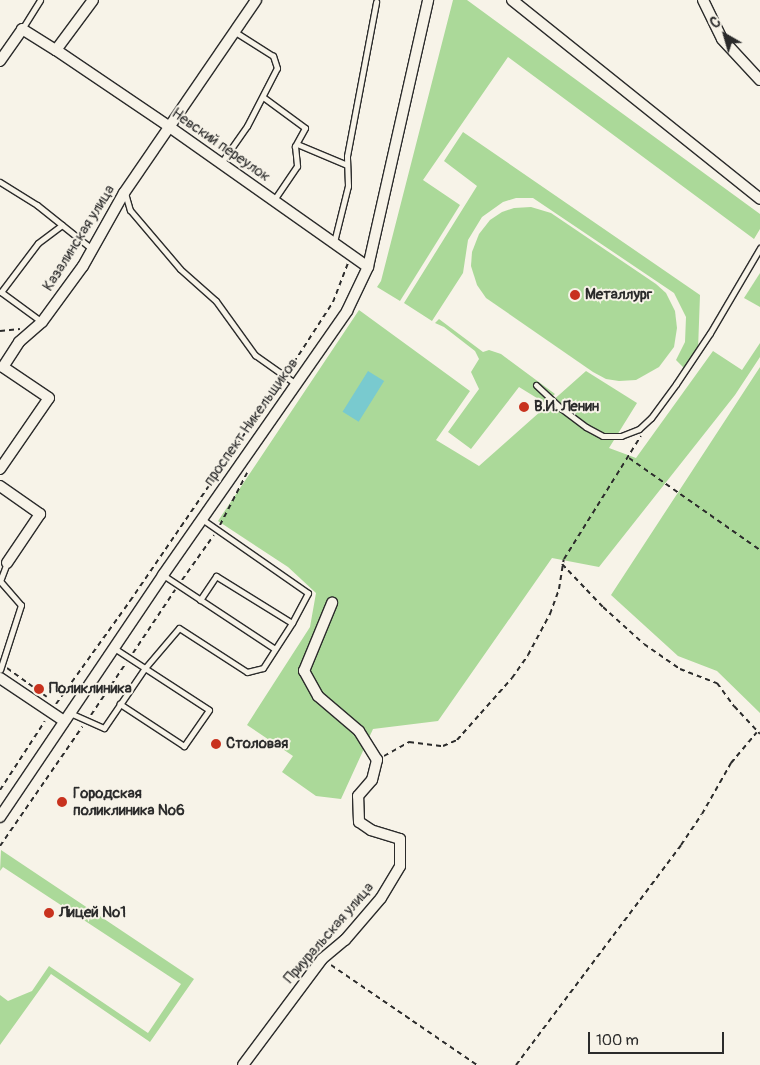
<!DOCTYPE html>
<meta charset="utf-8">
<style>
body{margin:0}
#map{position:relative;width:760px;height:1065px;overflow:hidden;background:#f7f3e8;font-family:Pangolin,sans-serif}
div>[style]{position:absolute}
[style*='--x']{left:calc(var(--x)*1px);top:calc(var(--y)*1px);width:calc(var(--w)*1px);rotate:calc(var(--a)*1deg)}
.green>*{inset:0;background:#abd999}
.water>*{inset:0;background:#79cacf;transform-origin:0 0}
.path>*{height:2px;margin-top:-1px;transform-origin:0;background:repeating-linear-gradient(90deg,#2b2b2b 0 5px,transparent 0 9px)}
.roads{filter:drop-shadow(1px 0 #2b2b2b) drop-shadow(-1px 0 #2b2b2b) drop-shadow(0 1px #2b2b2b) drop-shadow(0 -1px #2b2b2b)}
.service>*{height:5px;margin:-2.5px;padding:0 2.5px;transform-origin:2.5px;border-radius:2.5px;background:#f7f3e8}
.minor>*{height:10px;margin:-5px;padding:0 5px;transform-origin:5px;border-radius:5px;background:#f7f3e8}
.dots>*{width:14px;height:14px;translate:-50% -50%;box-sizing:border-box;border:2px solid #f7f3e8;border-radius:50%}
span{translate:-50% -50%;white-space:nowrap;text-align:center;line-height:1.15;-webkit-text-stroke:4px #f7f3e8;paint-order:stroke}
.street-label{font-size:15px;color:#2b2b2b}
.poi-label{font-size:15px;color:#2b2b2b;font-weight:700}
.left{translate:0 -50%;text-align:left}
.north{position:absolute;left:700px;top:10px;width:50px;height:50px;-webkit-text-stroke:4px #f7f3e8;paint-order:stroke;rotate:322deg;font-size:14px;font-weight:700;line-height:20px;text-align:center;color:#2b2b2b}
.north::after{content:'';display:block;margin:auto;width:18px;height:22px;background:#2b2b2b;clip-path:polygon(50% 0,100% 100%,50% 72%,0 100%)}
.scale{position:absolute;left:588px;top:1032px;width:136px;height:22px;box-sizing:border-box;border:2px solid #2b2b2b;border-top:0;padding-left:6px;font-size:15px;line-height:18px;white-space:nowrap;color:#2b2b2b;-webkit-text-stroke:4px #f7f3e8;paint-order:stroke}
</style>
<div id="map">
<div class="green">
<div style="clip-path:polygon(453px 0,467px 0,760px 214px,760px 229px,754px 239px,508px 57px,423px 180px,460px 205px,400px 301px,377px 287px,381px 281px)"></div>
<div style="clip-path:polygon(463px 132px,700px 295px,698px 350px,685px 369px,676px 360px,685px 342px,686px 317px,674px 293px,533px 198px,516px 198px,503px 202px,482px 217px,468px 240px,463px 273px,432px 321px,404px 303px,477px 186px,444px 161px)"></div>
<div style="clip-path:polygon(531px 207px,551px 213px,656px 284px,666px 293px,675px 311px,677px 328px,674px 347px,659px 367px,636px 380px,619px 381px,606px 379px,593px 372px,486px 298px,477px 285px,471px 266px,472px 252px,479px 234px,490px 220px,502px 212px,514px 208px)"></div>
<div style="clip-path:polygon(760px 273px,760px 307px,744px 298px)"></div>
<div style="clip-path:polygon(359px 310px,470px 391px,436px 440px,479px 466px,586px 371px,637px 403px,609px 448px,636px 458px,713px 351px,742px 370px,760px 343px,760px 357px,735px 395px,599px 567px,552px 558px,438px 721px,373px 729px,341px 799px,316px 796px,282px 772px,293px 756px,247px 725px,310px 627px,316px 593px,288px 567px,218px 521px)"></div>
<div style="clip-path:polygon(439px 319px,483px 352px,489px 350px,501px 354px,555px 394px,545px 403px,519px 387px,471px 449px,448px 432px,479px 389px,471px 372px,479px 359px,475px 351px,444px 327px,435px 323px)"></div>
<div style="clip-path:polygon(760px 367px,760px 713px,717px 671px,678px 656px,611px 595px)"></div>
<div style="clip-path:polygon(1px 850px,194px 979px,150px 1042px,51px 974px,0 1045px,0 995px,8px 1001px,32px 991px,49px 966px,148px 1033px,181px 984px,3px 867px,0 871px)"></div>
</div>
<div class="water">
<div style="left:368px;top:371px;width:19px;height:48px;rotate:32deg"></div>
</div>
<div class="path">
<div style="--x:0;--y:331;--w:20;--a:-6"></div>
<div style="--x:289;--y:370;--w:81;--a:-57.1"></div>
<div style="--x:333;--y:302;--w:42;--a:-69"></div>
<div style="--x:629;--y:458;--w:160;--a:35.1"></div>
<div style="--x:220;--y:525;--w:59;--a:-62.6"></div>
<div style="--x:562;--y:564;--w:59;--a:46.4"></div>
<div style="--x:603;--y:607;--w:55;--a:42.1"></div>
<div style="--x:644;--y:644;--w:44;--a:34.8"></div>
<div style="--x:680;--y:669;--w:40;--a:21"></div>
<div style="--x:717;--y:683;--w:29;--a:54"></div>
<div style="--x:734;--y:706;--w:38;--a:47"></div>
<div style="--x:182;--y:580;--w:55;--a:-54.6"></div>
<div style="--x:133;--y:653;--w:76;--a:-56.3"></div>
<div style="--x:7;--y:668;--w:49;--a:35.9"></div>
<div style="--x:56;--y:704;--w:127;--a:-54.3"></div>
<div style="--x:130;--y:601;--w:265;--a:-55.6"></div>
<div style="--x:91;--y:715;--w:63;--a:-56.1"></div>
<div style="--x:384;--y:756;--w:29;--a:-29"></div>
<div style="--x:409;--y:742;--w:34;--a:7"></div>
<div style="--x:443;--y:746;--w:15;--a:-23"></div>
<div style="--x:457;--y:740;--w:83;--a:-48.4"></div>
<div style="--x:512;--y:678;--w:28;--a:-55"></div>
<div style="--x:528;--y:655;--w:47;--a:-61.8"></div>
<div style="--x:550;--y:614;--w:27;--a:-70"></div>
<div style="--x:559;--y:589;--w:30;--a:-81"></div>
<div style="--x:564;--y:559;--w:145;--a:-58"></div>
<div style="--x:0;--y:790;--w:82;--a:-56.9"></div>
<div style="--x:0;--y:846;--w:145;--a:-55.4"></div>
<div style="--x:331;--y:965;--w:177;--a:34.4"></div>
<div style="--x:516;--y:1065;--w:275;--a:-53.1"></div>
<div style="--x:681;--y:845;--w:37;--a:-56"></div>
<div style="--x:702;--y:814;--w:59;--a:-60.4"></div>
<div style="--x:731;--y:763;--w:40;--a:-50"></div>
</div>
<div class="roads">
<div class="service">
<div style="--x:22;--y:29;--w:34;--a:-58"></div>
<div style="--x:263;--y:97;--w:52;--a:36.4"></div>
<div style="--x:305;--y:128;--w:21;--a:119"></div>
<div style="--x:295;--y:146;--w:20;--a:84"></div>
<div style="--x:297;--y:166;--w:41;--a:124.1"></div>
<div style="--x:297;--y:144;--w:54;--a:22.8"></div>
<div style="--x:221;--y:163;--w:45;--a:-54.9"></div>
<div style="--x:247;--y:126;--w:65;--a:-62.7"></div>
<div style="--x:277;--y:68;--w:13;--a:-108"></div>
<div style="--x:273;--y:56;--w:45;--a:-147.7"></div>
<div style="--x:0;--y:182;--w:44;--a:31.9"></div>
<div style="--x:37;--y:205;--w:70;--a:38.7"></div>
<div style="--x:125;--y:193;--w:18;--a:74"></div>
<div style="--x:130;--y:210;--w:77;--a:49.7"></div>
<div style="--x:180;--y:269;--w:48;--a:41.6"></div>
<div style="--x:216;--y:301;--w:67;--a:54.2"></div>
<div style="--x:255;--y:355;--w:50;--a:35.3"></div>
<div style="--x:334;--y:242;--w:58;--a:-76"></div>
<div style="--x:348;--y:186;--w:30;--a:-92"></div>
<div style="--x:347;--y:156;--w:157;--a:-79.3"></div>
<div style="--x:42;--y:322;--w:51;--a:-143.8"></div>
<div style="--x:1;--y:292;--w:61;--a:-52.9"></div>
<div style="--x:38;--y:243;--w:30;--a:-37"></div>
<div style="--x:536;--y:385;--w:35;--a:43"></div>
<div style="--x:562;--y:409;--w:30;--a:37"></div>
<div style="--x:586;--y:427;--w:19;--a:28"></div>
<div style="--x:603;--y:436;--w:18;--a:0"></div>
<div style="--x:621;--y:436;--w:19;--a:-21"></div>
<div style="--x:639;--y:429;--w:16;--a:-43"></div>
<div style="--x:651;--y:418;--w:42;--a:-53.7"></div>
<div style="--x:676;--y:384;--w:61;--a:-56.3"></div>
<div style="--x:710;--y:333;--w:99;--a:-59.5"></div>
<div style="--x:163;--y:575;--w:134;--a:33.5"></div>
<div style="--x:0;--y:581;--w:32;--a:49"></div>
<div style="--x:21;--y:605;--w:68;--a:107.9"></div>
<div style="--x:0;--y:581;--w:19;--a:-69"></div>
<div style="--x:200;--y:600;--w:29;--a:-56"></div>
<div style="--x:216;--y:576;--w:89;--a:31.7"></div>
<div style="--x:114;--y:648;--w:113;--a:33.1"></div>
<div style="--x:209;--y:710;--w:44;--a:124.8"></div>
<div style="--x:184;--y:746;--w:77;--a:-146.7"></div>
<div style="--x:70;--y:713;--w:37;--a:24"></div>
<div style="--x:104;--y:728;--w:73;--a:-55.7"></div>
<div style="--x:145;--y:668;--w:52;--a:-49.6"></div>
<div style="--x:179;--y:628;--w:81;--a:32.9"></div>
<div style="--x:247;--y:672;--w:16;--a:-14"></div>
<div style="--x:263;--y:668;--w:54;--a:-57.2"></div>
<div style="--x:292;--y:623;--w:34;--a:-62"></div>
<div style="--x:308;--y:593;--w:129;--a:-145.1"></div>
</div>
<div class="minor">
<div style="--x:512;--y:0;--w:318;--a:38.7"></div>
<div style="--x:703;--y:0;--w:43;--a:64"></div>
<div style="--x:722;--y:39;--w:56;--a:47.2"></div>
<div style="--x:56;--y:50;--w:139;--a:34.1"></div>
<div style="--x:171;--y:128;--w:241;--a:35.2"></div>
<div style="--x:0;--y:61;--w:39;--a:-55"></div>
<div style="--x:22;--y:29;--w:40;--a:32"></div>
<div style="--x:56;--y:50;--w:62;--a:-53.5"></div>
<div style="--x:0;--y:469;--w:86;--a:-55.4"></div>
<div style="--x:49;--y:398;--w:55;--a:-146"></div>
<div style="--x:3;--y:367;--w:30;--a:-57"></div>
<div style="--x:19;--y:342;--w:30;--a:-41"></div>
<div style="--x:42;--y:322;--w:69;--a:-53.8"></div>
<div style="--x:83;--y:266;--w:84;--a:-60.7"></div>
<div style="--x:124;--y:193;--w:234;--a:-55.6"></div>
<div style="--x:0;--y:486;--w:49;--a:35"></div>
<div style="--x:40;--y:514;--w:59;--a:124"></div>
<div style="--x:0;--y:678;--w:77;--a:33.9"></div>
<div style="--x:0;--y:817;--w:292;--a:-56"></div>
<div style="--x:163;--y:575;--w:322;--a:-55.1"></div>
<div style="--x:347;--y:311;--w:49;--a:-64.5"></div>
<div style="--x:368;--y:267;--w:274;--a:-77.3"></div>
<div style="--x:243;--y:1065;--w:132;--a:-53.3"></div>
<div style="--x:322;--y:959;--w:30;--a:-40"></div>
<div style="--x:345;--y:940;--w:55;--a:-49.4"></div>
<div style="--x:381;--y:898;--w:37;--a:-59"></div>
<div style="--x:400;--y:866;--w:27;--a:-90"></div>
<div style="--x:400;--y:839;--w:30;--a:-163"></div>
<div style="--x:371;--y:830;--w:14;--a:-146"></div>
<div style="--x:359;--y:822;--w:26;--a:-92"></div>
<div style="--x:358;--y:796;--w:21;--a:-49"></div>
<div style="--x:372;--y:780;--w:21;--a:-76"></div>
<div style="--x:377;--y:760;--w:34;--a:-122"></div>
<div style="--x:359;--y:731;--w:54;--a:-139.5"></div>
<div style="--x:318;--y:696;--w:29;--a:-119"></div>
<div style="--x:304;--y:671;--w:74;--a:-67.6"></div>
</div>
</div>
<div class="dots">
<div style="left:575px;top:295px;background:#c8321e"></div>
<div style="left:524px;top:407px;background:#c8321e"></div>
<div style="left:39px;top:689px;background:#c8321e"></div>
<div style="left:216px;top:744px;background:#c8321e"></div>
<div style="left:62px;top:802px;background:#c8321e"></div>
<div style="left:49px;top:913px;background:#c8321e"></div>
</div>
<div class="street-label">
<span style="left:221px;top:145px;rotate:35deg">Невский переулок</span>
<span style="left:79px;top:238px;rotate:-58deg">Казалинская улица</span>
<span style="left:251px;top:422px;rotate:-55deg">проспект Никельщиков</span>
<span style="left:329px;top:933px;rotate:-49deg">Приуральская улица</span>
</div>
<div class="poi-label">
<span class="left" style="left:585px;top:295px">Металлург</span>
<span class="left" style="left:534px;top:407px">В.И. Ленин</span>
<span class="left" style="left:49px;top:689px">Поликлиника</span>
<span class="left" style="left:226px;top:744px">Столовая</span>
<span class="left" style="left:73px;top:802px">Городская<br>поликлиника №6</span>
<span class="left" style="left:59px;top:913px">Лицей №1</span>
</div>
<div class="north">С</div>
<div class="scale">100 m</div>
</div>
